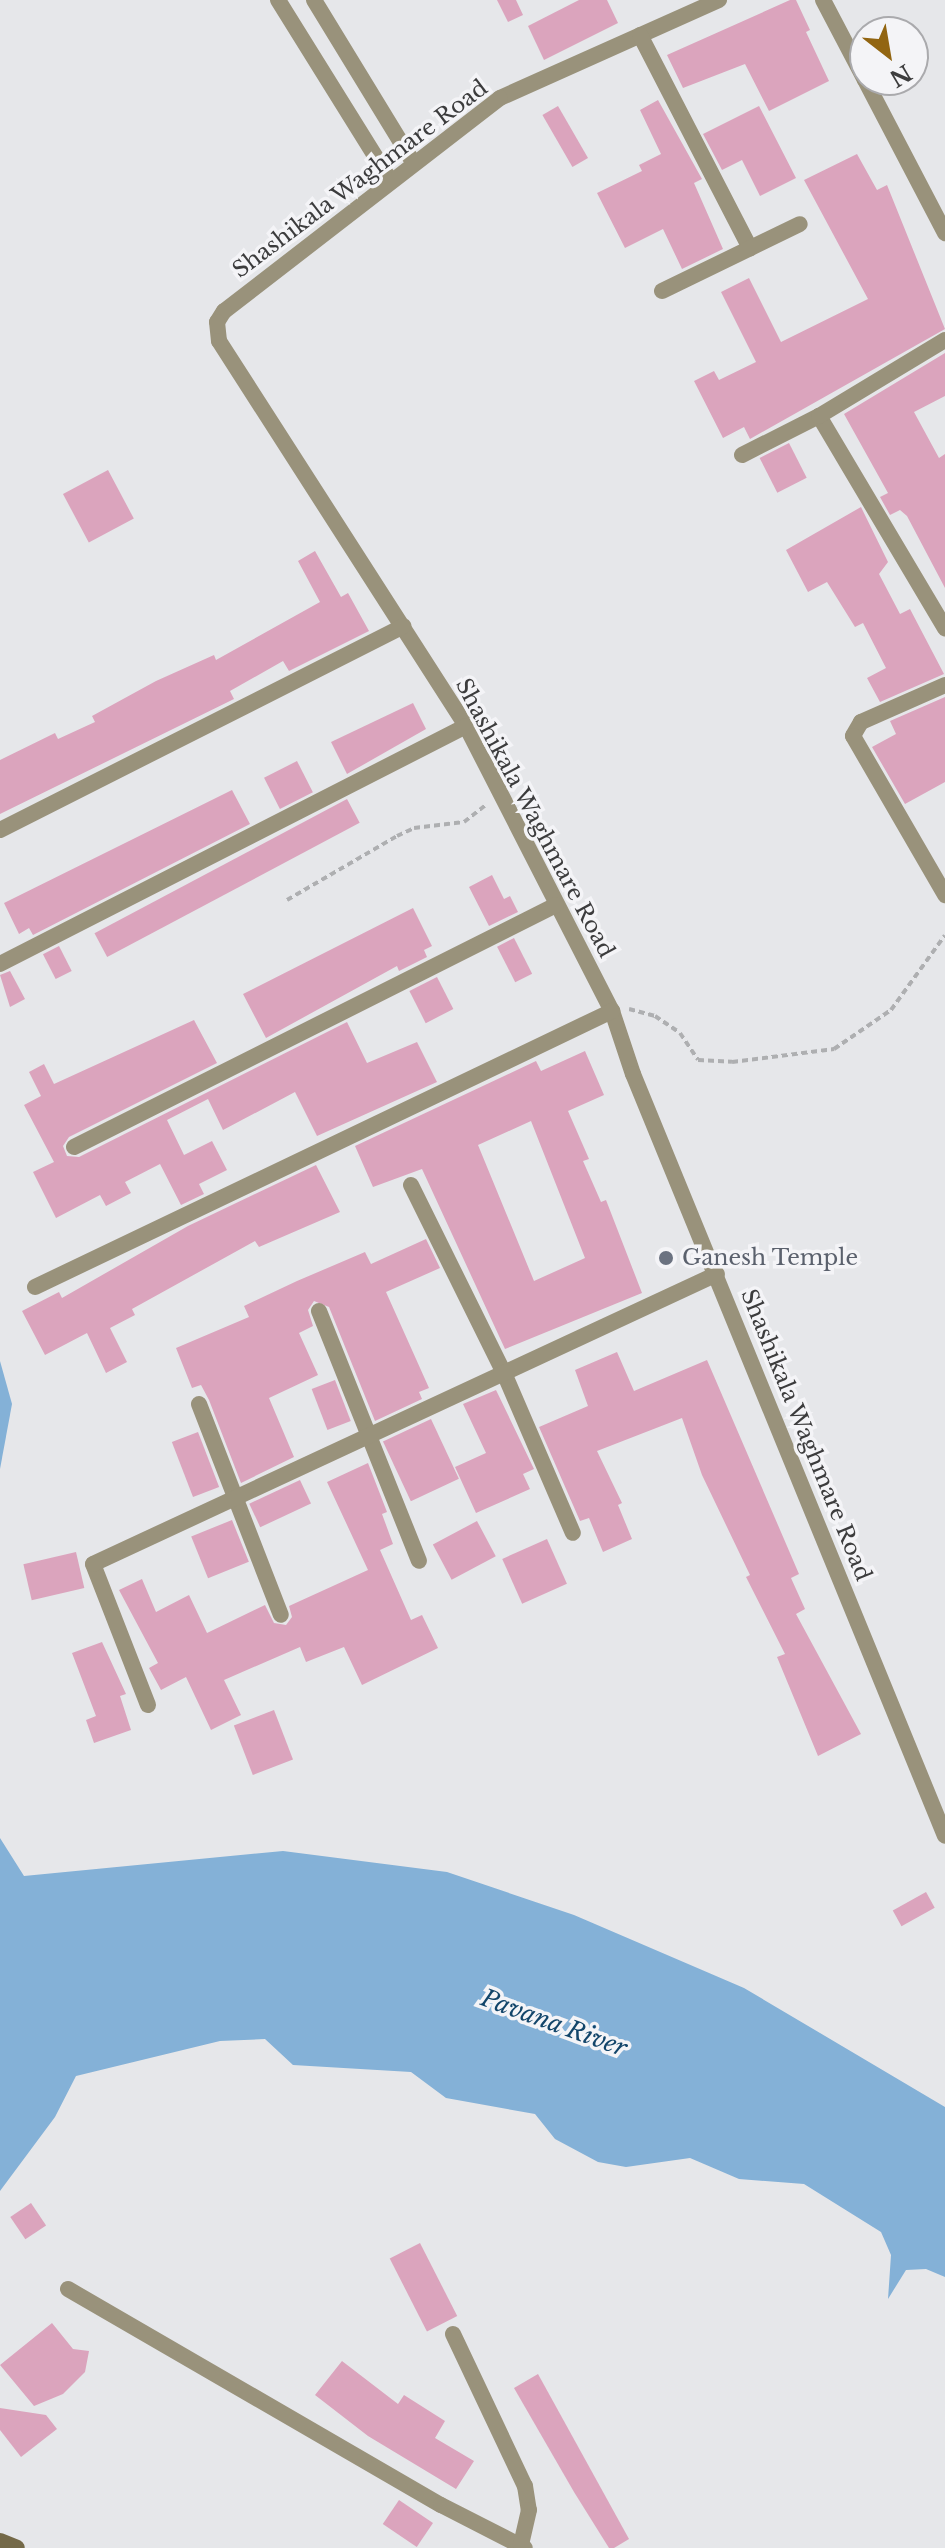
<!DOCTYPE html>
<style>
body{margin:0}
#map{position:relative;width:945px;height:2548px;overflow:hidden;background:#e6e7ea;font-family:"Libre Baskerville",serif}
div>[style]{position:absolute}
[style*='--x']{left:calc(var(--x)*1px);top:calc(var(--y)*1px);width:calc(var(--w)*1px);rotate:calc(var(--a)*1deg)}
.water>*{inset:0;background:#84b1d7}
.building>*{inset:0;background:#dba4bd;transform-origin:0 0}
.path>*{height:4px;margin-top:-2px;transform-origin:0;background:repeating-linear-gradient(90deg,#aeafb1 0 6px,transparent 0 10px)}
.street>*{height:16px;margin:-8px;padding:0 8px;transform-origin:8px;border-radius:8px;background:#99927b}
.secondary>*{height:16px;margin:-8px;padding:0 8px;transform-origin:8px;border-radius:8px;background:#746948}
.dots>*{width:22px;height:22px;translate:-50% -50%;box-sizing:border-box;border:4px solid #f4f4f7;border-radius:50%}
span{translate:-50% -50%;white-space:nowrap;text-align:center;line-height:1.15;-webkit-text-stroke:7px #f4f4f7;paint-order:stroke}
.street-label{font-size:22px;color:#3c3c3d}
.worship-label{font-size:22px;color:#5b616d}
.left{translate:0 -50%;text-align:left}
.water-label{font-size:24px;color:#12456a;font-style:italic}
.north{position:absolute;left:849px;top:16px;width:80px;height:80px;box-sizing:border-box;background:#f4f4f7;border:2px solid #aaaaad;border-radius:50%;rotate:149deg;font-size:22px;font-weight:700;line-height:32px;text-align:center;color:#3c3c3d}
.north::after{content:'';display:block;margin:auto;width:28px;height:36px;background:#926511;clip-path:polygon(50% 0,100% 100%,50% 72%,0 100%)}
</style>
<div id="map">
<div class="water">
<div style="clip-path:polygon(0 1361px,12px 1404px,0 1469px)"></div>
<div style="clip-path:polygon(0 1838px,24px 1876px,283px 1851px,447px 1872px,574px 1915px,744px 1988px,945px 2107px,945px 2277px,926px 2269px,906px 2270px,888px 2299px,891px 2255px,881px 2232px,804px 2184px,739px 2179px,690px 2158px,626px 2167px,598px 2162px,555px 2139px,535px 2114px,446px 2098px,411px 2072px,293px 2065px,265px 2039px,220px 2041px,76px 2076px,55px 2117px,0 2191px)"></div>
</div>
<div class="building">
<div style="clip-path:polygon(497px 0,516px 0,523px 15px,508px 22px)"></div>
<div style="clip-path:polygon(579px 0,607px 0,618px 23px,544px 60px,528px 26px)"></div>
<div style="clip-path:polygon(790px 0,796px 0,810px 30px,806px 32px,829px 81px,769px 111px,745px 64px,683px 88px,667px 55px)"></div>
<div style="clip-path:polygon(658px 100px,702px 179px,694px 183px,723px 249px,682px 269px,663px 229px,625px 248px,597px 193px,642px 171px,639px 165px,661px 154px,640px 110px)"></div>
<div style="left:558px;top:106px;width:60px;height:18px;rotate:60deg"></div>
<div style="clip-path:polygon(759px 106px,796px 178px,760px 196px,742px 160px,722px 170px,703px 134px)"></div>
<div style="clip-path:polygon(857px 154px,877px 190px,887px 185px,945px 329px,750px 439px,744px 427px,723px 438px,694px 381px,714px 371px,719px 380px,756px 362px,721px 292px,749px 278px,781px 342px,868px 299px,804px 180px)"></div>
<div style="clip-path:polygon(945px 353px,945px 396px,914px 412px,939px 458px,945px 454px,945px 588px,907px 516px,900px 510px,890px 515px,880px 497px,888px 493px,844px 414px)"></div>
<div style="left:789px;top:443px;width:39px;height:33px;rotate:63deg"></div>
<div style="left:108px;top:470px;width:55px;height:51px;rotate:62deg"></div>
<div style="clip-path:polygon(861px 507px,888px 562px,879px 574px,900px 614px,910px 609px,944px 674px,880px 702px,867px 678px,886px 668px,863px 623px,855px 627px,827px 582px,808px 592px,786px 550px)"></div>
<div style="clip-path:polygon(315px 551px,341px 597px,348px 593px,369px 631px,289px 671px,283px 661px,230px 691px,234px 699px,0 814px,0 760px,55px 733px,58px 739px,95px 722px,92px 716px,156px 681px,214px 655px,216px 660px,320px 602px,298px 561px)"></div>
<div style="clip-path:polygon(945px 697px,945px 782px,905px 804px,872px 747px,896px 734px,890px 721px)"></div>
<div style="clip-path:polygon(413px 703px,426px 729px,347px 774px,331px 742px)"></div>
<div style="left:297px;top:761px;width:35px;height:37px;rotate:63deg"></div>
<div style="clip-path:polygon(232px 790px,250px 824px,33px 935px,29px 928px,19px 934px,4px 903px)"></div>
<div style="left:347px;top:799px;width:27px;height:286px;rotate:62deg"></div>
<div style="clip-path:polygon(492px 875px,504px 899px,510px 896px,518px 912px,489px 926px,469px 887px)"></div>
<div style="clip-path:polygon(413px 908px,432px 946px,424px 950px,427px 957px,399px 971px,397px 966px,266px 1038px,243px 994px)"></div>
<div style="left:514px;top:938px;width:40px;height:19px;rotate:63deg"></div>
<div style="left:59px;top:946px;width:28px;height:18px;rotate:63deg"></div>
<div style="clip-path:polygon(10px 971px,25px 999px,10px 1007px,0 975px)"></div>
<div style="left:437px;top:977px;width:36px;height:31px;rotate:63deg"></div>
<div style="clip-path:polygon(194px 1020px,217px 1063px,69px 1137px,63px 1146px,67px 1156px,79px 1157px,347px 1022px,367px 1063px,417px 1042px,437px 1082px,317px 1136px,295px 1092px,223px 1130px,208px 1099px,167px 1120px,184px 1155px,212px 1141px,227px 1170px,199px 1184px,204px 1194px,181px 1205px,160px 1164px,125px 1182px,131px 1193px,106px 1206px,100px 1195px,56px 1218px,33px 1172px,54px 1162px,24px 1105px,41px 1096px,29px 1072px,44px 1064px,54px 1084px)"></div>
<div style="clip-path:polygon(evenodd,585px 1051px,604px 1095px,568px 1111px,589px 1159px,583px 1161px,601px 1202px,606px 1200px,642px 1293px,505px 1349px,422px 1169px,373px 1187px,355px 1146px,536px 1061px,541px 1071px,585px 1051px,531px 1121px,585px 1258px,534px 1281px,478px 1145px,531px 1121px)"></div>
<div style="clip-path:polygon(316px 1165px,340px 1212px,259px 1247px,255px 1241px,132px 1309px,135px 1315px,110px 1328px,127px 1362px,106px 1373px,87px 1333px,45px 1355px,22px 1311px,59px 1292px,62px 1298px,188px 1226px)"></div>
<div style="clip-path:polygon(426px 1239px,440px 1268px,386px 1292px,429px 1388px,419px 1392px,422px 1399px,375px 1421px,329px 1307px,314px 1301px,308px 1310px,313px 1326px,299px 1333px,318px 1375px,269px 1398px,294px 1457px,241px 1483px,209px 1400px,201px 1385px,192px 1388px,176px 1348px,249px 1317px,244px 1306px,297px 1281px,365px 1252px,371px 1264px)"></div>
<div style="clip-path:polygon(617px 1352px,634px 1391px,707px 1360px,799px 1574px,791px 1578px,805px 1609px,796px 1614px,861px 1734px,818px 1756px,777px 1657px,785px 1654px,746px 1577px,750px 1575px,702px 1475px,682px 1418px,597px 1451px,622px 1503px,618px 1505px,632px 1539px,603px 1552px,589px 1518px,580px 1521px,539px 1427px,588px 1406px,575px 1370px)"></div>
<div style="left:335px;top:1380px;width:44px;height:25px;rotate:69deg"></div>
<div style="clip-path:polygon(496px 1390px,534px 1469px,523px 1474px,530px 1489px,476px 1513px,455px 1467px,486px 1453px,463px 1404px)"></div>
<div style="left:431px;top:1419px;width:66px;height:53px;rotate:65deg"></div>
<div style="left:198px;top:1432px;width:59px;height:28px;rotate:69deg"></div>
<div style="clip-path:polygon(368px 1463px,387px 1512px,382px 1514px,393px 1544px,380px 1550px,411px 1620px,422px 1615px,438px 1648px,362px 1685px,344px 1647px,306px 1662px,300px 1647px,224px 1680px,241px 1715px,211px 1730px,186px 1677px,161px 1690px,149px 1668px,158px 1663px,119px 1590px,142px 1579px,156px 1612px,189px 1595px,207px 1633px,265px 1605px,274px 1623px,286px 1625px,292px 1617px,289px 1606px,368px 1570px,327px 1482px)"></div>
<div style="left:300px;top:1480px;width:26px;height:56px;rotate:65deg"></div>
<div style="left:232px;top:1520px;width:45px;height:44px;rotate:68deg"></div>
<div style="left:477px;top:1521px;width:40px;height:50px;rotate:62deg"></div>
<div style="left:547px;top:1539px;width:49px;height:49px;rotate:66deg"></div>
<div style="left:76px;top:1552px;width:37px;height:54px;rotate:77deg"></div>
<div style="clip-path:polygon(102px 1642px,126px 1694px,120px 1696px,131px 1730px,94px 1743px,86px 1720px,96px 1716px,72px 1653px)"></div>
<div style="left:274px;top:1710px;width:53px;height:43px;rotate:69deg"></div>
<div style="left:926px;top:1892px;width:18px;height:38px;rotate:61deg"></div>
<div style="left:31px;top:2203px;width:27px;height:25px;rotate:56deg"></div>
<div style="left:420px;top:2243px;width:82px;height:34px;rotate:63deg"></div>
<div style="clip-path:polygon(52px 2323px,73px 2349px,89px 2351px,85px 2372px,63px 2394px,34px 2406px,0 2365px)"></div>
<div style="clip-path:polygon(342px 2361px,398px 2404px,404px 2395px,445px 2421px,435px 2438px,474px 2461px,456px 2489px,368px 2436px,315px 2395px)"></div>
<div style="clip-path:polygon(538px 2374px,629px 2539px,614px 2548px,609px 2548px,574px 2492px,514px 2388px)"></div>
<div style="clip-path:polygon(0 2408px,46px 2415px,57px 2429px,21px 2457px,0 2430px)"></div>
<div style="left:399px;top:2500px;width:41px;height:29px;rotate:34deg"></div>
</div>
<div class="path">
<div style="--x:287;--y:900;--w:127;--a:-30.2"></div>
<div style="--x:397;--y:836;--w:19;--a:-25"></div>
<div style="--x:414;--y:828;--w:50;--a:-6.8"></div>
<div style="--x:464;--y:822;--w:28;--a:-38"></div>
<div style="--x:629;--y:1009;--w:27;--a:15"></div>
<div style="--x:655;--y:1016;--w:30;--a:34"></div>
<div style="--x:680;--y:1033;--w:32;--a:56"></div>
<div style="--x:698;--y:1060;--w:34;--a:3"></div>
<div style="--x:732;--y:1062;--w:103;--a:-7.3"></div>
<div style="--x:834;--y:1049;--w:69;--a:-34.4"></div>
<div style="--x:891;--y:1010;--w:92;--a:-54.2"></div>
</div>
<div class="street">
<div style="--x:278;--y:0;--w:212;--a:58.1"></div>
<div style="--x:314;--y:0;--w:190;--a:58.6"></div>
<div style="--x:719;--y:0;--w:240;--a:155.9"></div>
<div style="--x:500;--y:98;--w:349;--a:142.3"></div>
<div style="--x:224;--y:311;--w:13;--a:122"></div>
<div style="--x:217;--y:322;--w:19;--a:84"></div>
<div style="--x:219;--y:341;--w:457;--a:57.3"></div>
<div style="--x:466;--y:726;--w:320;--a:62.9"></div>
<div style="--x:612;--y:1011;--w:66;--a:71.6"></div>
<div style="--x:633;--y:1074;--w:823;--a:67.73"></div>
<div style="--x:823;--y:0;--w:90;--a:62.3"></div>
<div style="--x:640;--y:35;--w:240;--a:62.7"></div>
<div style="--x:865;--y:80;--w:173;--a:62.4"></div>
<div style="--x:662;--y:291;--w:153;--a:-25.9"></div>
<div style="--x:819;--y:416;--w:247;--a:59.3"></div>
<div style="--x:742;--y:455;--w:86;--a:-26.9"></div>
<div style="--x:819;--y:416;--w:147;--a:-31.1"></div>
<div style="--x:945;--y:685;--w:92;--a:156.2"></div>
<div style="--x:861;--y:722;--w:16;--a:120"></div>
<div style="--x:853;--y:736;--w:184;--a:59.9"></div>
<div style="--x:0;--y:830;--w:452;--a:-26.8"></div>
<div style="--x:0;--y:964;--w:523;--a:-27.05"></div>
<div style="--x:74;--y:1147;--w:539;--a:-26.66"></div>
<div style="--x:411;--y:1185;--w:210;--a:63.7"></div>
<div style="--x:504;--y:1373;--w:174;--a:66.7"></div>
<div style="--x:35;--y:1287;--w:640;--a:-25.56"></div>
<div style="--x:319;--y:1311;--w:269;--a:68.2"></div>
<div style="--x:199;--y:1404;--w:226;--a:68.8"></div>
<div style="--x:148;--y:1705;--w:151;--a:-111.3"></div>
<div style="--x:93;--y:1564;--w:688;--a:-24.93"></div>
<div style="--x:68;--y:2289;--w:431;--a:30.1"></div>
<div style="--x:441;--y:2505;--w:94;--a:27.1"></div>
<div style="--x:453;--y:2334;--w:168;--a:64.7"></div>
<div style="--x:525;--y:2486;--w:24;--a:81"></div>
<div style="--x:529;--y:2510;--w:36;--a:103"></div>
</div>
<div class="secondary">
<div style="--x:0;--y:2541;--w:18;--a:22"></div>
</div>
<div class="dots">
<div style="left:666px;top:1258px;background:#6b7280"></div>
</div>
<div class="street-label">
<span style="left:360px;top:179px;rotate:-37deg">Shashikala Waghmare Road</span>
<span style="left:535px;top:818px;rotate:62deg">Shashikala Waghmare Road</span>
<span style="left:806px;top:1435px;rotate:68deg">Shashikala Waghmare Road</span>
</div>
<div class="worship-label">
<span class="left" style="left:682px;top:1258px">Ganesh Temple</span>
</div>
<div class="water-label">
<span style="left:554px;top:2023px;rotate:20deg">Pavana River</span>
</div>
<div class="north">N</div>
</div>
